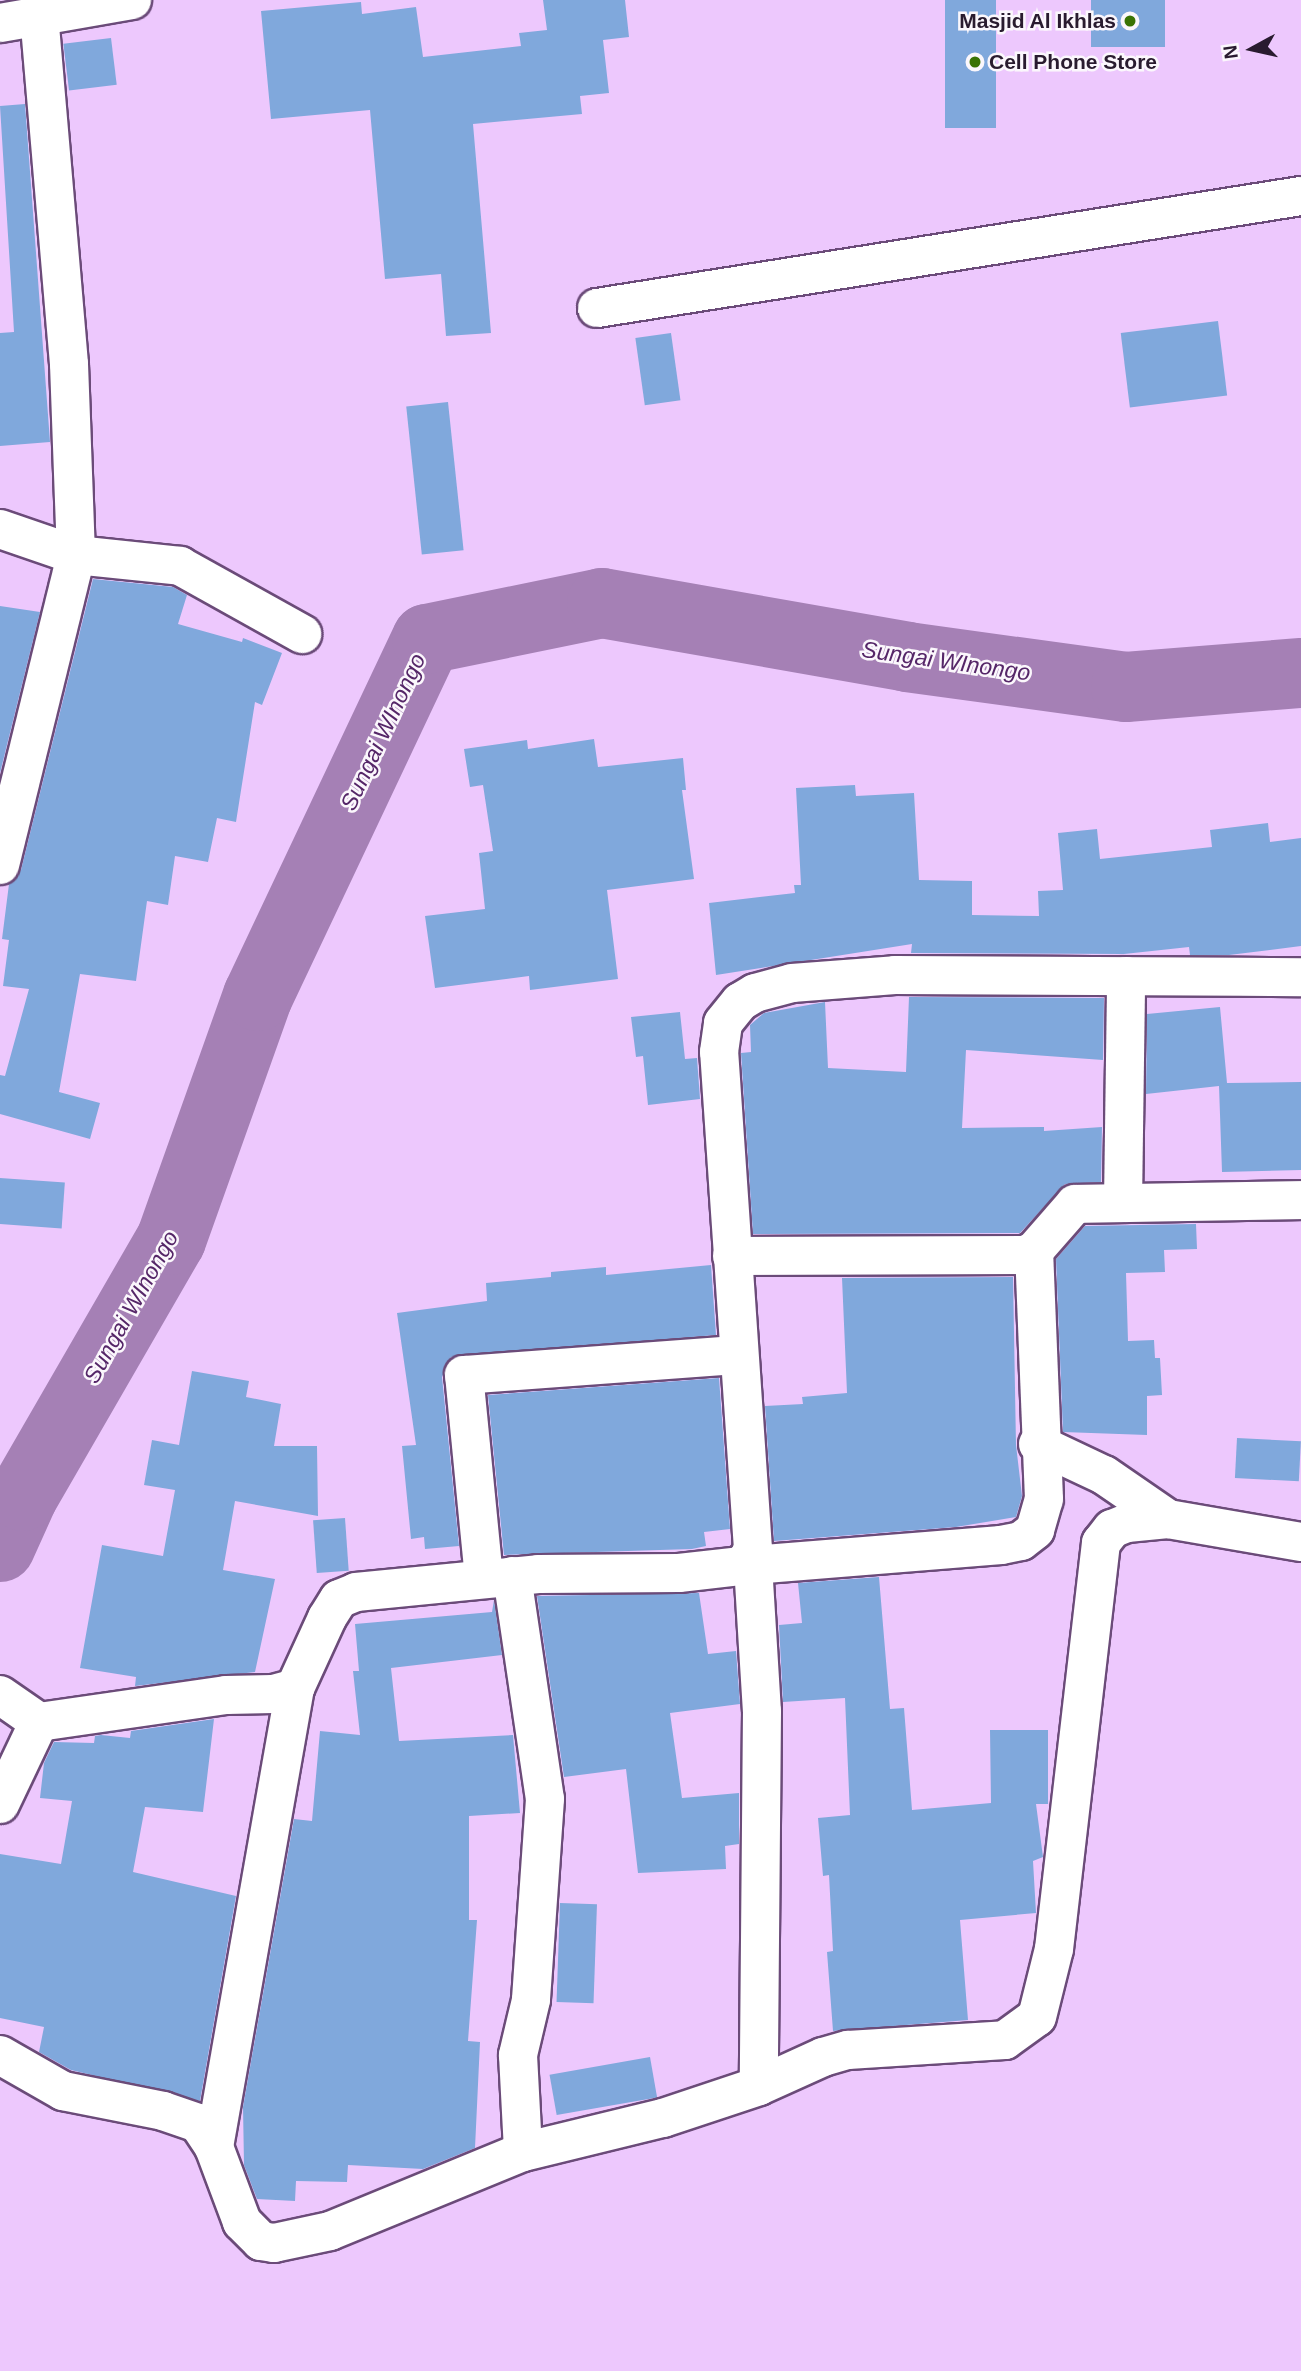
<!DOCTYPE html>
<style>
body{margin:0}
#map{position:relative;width:1301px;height:2371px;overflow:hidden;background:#edc8fd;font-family:Helvetica,sans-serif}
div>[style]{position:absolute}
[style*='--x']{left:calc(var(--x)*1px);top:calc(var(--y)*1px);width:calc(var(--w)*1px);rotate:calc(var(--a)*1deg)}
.river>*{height:70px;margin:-35px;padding:0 35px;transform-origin:35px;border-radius:35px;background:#a580b5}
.building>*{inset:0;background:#80a8dc;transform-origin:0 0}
.roads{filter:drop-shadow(2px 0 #6b4b79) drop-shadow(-2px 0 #6b4b79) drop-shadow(0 2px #6b4b79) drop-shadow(0 -2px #6b4b79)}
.minor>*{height:38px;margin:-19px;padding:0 19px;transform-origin:19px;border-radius:19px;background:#fff}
.major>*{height:38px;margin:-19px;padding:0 19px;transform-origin:19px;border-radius:19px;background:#fff}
.dots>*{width:19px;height:19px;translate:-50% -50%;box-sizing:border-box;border:4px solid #fbf7fc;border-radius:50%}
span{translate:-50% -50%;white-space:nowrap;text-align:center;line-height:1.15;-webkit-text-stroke:5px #fbf7fc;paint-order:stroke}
.poi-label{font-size:21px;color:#291b2f;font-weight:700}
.right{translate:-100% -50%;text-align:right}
.left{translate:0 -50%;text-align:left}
.water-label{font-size:23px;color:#552668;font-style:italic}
.north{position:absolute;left:1217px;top:14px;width:70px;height:70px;-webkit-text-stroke:5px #fbf7fc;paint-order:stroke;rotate:262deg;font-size:19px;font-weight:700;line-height:28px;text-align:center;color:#291b2f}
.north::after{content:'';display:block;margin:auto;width:24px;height:32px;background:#291b2f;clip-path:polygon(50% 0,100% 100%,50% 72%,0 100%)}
</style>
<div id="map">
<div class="river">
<div style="--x:0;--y:1547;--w:56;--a:-65.7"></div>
<div style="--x:23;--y:1496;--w:296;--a:-60"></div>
<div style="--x:171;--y:1240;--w:259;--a:-70.4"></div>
<div style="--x:258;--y:996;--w:395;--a:-64.7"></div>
<div style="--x:427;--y:639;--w:179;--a:-11.6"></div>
<div style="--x:602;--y:603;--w:310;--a:10"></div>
<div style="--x:907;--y:657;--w:221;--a:7.8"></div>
<div style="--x:1126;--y:687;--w:176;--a:-4.6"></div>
</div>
<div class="building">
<div style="clip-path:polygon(543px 0,625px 0,629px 37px,603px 40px,609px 93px,580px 96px,582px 114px,473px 124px,491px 333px,446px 336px,441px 274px,385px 279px,370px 110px,271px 119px,261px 11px,361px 2px,362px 14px,416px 7px,423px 57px,521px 46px,519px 33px,547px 30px)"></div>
<div style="left:945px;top:0;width:51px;height:128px"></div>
<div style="left:1091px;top:0;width:74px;height:47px"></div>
<div style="left:111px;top:38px;width:47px;height:48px;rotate:83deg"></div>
<div style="clip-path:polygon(25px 104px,50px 442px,0 446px,0 333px,14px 332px,0 106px)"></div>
<div style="left:1218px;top:321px;width:75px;height:98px;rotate:83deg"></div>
<div style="left:671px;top:333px;width:68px;height:36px;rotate:82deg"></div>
<div style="left:448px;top:402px;width:149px;height:42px;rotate:84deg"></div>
<div style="clip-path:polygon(93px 579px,173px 587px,187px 595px,178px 624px,242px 642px,243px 638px,282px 653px,262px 705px,255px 702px,236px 822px,217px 818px,208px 862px,175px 856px,168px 905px,147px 901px,136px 981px,80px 974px,59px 1092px,100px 1103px,90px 1139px,0 1114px,0 1075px,5px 1076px,29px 989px,3px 986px,9px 940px,2px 939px,9px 884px,21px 870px)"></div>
<div style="clip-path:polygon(0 606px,40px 612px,0 773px)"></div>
<div style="clip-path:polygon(594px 739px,598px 767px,683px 758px,686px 790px,682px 790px,694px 879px,607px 890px,618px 979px,530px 990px,529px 976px,435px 988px,425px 916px,485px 909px,479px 853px,493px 851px,483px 785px,470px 787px,464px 749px,527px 740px,528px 749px)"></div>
<div style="clip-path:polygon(855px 785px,856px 796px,914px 793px,919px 880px,972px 881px,972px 915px,1039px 916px,1038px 891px,1063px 890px,1058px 833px,1097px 829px,1100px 859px,1212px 847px,1210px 830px,1268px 823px,1270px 842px,1301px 838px,1301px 946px,1229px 955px,1190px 955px,1189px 947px,1124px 954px,911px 953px,912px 944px,716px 975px,709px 903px,795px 893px,794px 885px,801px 885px,796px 788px)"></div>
<div style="clip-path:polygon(909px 997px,1104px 998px,1103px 1060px,966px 1050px,962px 1128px,1044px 1127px,1044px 1131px,1102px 1127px,1101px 1182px,1065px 1184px,1020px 1233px,753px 1234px,741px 1053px,751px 1052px,750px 1025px,764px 1013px,825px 1002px,828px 1068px,906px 1072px)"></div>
<div style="clip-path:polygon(1220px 1007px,1227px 1083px,1301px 1082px,1301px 1170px,1222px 1172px,1219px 1086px,1146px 1094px,1147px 1014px)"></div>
<div style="clip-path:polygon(680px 1012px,685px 1059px,697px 1058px,700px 1099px,648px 1105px,643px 1056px,636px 1057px,631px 1017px)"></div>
<div style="left:0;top:1178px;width:65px;height:46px;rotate:4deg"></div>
<div style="clip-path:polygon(1196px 1224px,1197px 1249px,1164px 1250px,1165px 1272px,1126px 1273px,1128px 1341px,1154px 1340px,1155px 1358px,1160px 1358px,1162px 1395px,1147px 1396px,1147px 1435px,1063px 1432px,1056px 1259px,1085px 1226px)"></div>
<div style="clip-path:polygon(711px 1265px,716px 1335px,451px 1357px,442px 1377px,459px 1546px,425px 1549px,424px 1537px,411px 1539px,402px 1446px,416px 1445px,397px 1313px,487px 1301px,486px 1283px,551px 1277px,551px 1272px,606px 1267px,606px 1275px)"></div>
<div style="clip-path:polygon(1013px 1277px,1016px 1445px,1022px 1496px,1016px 1517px,956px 1527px,774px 1541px,765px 1406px,803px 1404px,802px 1397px,847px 1393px,842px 1278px)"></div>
<div style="clip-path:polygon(192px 1371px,249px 1381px,246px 1397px,281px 1404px,274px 1446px,317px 1446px,318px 1516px,235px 1501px,223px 1570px,275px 1579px,255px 1672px,135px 1686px,136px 1677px,80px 1668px,102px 1545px,163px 1556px,175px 1490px,144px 1485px,152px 1440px,179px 1445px)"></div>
<div style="clip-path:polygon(719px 1378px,730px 1529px,704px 1532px,706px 1546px,692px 1549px,504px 1555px,488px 1395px)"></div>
<div style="left:1237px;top:1438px;width:64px;height:40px;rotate:3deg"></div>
<div style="left:345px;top:1518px;width:53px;height:32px;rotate:86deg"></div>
<div style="clip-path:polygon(879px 1577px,890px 1709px,904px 1708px,912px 1810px,991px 1803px,990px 1730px,1048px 1730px,1048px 1804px,1036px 1804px,1043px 1857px,1033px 1861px,1036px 1913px,960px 1920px,968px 2020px,833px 2031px,827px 1952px,833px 1951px,829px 1875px,823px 1876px,818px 1818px,850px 1815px,845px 1698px,783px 1702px,779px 1625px,802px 1623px,798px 1583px)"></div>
<div style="clip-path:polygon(699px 1593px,708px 1654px,736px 1651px,740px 1704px,670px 1713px,682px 1798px,739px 1793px,739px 1844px,725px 1846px,726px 1869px,638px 1873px,626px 1769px,564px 1777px,537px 1596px)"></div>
<div style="clip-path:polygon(494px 1600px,502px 1655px,391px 1668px,399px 1741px,513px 1735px,520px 1813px,469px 1816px,469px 1920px,477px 1920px,468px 2041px,480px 2042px,475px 2148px,423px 2169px,348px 2165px,347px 2182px,296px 2181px,295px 2201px,257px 2199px,244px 2165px,243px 2107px,294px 1819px,312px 1821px,320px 1731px,360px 1735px,353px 1671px,359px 1671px,355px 1624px,492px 1612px)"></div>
<div style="clip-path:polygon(214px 1719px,203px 1812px,145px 1807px,133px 1872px,236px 1896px,200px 2101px,71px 2070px,39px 2052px,44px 2027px,0 2018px,0 1854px,61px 1864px,72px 1801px,40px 1798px,44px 1763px,54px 1742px,94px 1743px,95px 1736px,101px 1735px,130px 1738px,131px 1731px)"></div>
<div style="left:560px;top:1903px;width:37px;height:99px;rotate:2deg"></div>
<div style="left:650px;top:2057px;width:41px;height:102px;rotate:80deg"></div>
</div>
<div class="roads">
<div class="minor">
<div style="--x:597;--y:308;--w:713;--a:-9.04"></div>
<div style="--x:0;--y:529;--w:80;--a:18.9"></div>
<div style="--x:76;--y:555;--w:105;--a:6"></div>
<div style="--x:180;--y:566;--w:140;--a:29.1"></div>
<div style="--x:0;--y:865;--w:319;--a:-76.2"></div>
<div style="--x:76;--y:555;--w:191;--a:-92.1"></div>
<div style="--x:69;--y:364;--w:349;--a:-94.9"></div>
<div style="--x:1123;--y:1203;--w:227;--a:-89.2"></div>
<div style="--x:732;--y:1256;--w:292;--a:-0.2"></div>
<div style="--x:1024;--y:1255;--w:11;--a:-22"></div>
<div style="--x:1034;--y:1251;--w:62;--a:-48.9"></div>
<div style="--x:1075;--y:1204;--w:226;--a:-1"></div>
<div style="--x:1038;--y:1444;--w:73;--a:25.2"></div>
<div style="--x:1104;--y:1475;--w:78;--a:34.5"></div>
<div style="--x:753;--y:1565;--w:146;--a:86.5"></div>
<div style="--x:762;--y:1711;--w:375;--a:90.5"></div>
<div style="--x:740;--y:1566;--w:262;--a:-4.6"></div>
<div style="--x:1001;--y:1545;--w:20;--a:-11"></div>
<div style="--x:1021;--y:1541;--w:18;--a:-38"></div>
<div style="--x:1035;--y:1530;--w:32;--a:-74"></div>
<div style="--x:1044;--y:1499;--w:248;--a:-92.3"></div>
<div style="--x:512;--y:1576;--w:225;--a:81.6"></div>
<div style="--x:545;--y:1799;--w:201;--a:94"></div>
<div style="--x:531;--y:2000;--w:57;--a:103.3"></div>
<div style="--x:518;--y:2055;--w:97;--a:87"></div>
<div style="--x:484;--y:1578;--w:204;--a:-95.6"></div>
<div style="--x:464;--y:1375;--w:274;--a:-4.2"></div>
<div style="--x:0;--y:1695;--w:47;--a:34.7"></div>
<div style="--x:39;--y:1722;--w:189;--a:-8.2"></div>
<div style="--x:226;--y:1695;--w:47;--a:-1.2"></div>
<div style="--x:273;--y:1694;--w:23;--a:-15"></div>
<div style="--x:295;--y:1688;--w:77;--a:-65.4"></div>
<div style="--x:327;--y:1618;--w:22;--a:-58"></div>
<div style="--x:339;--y:1599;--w:18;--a:-22"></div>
<div style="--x:356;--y:1592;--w:183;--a:-5.6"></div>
<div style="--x:538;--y:1574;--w:141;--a:-0.4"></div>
<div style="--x:679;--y:1573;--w:61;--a:-6.5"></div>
<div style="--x:740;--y:1566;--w:11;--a:-41"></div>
<div style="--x:748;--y:1559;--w:11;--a:-63"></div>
<div style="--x:753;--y:1549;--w:498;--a:-93.9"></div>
<div style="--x:719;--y:1052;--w:29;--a:-82"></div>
<div style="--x:723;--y:1023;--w:27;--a:-51"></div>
<div style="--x:740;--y:1002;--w:17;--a:-31"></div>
<div style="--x:755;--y:993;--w:38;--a:-15"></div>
<div style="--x:792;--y:983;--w:103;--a:-4.4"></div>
<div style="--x:895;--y:975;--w:406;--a:0.3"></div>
<div style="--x:0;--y:1804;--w:91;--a:-64.6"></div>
<div style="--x:0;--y:2055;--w:73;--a:29.7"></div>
<div style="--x:63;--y:2091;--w:102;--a:11.3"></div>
<div style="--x:163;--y:2111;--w:37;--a:19"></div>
<div style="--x:198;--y:2123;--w:29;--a:56"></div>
<div style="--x:214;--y:2147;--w:80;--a:69.5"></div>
<div style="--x:242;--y:2222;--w:27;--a:45"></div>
<div style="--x:261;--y:2241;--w:13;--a:9"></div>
<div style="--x:274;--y:2243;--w:57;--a:-12.1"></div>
<div style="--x:330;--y:2231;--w:209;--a:-22.3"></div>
<div style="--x:523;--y:2152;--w:144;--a:-13.7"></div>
<div style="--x:663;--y:2118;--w:101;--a:-18.4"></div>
<div style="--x:759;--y:2086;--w:70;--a:-24.4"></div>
<div style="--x:823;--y:2057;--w:26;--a:-16"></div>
<div style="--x:848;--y:2050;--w:157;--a:-3.6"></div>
<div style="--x:1005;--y:2040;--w:39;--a:-36"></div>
<div style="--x:1037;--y:2017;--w:70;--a:-76"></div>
<div style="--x:1054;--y:1949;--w:409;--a:-83.4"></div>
<div style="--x:1101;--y:1543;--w:18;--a:-52"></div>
<div style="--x:1112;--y:1529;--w:16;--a:-22"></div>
<div style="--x:1127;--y:1523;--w:41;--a:-5.6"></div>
<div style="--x:1168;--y:1519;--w:135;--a:9.8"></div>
<div style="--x:214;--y:2147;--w:466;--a:-80"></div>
</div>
<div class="major">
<div style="--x:0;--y:23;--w:134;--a:-9.9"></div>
</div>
</div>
<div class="dots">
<div style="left:1130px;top:21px;background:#3a7304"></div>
<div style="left:975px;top:62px;background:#3a7304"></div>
</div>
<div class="poi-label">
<span class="right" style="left:1116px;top:21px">Masjid Al Ikhlas</span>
<span class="left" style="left:989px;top:62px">Cell Phone Store</span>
</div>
<div class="water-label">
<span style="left:946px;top:661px;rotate:8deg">Sungai WInongo</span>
<span style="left:383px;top:732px;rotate:-65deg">Sungai WInongo</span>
<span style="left:131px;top:1307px;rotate:-61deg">Sungai WInongo</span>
</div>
<div class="north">N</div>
</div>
